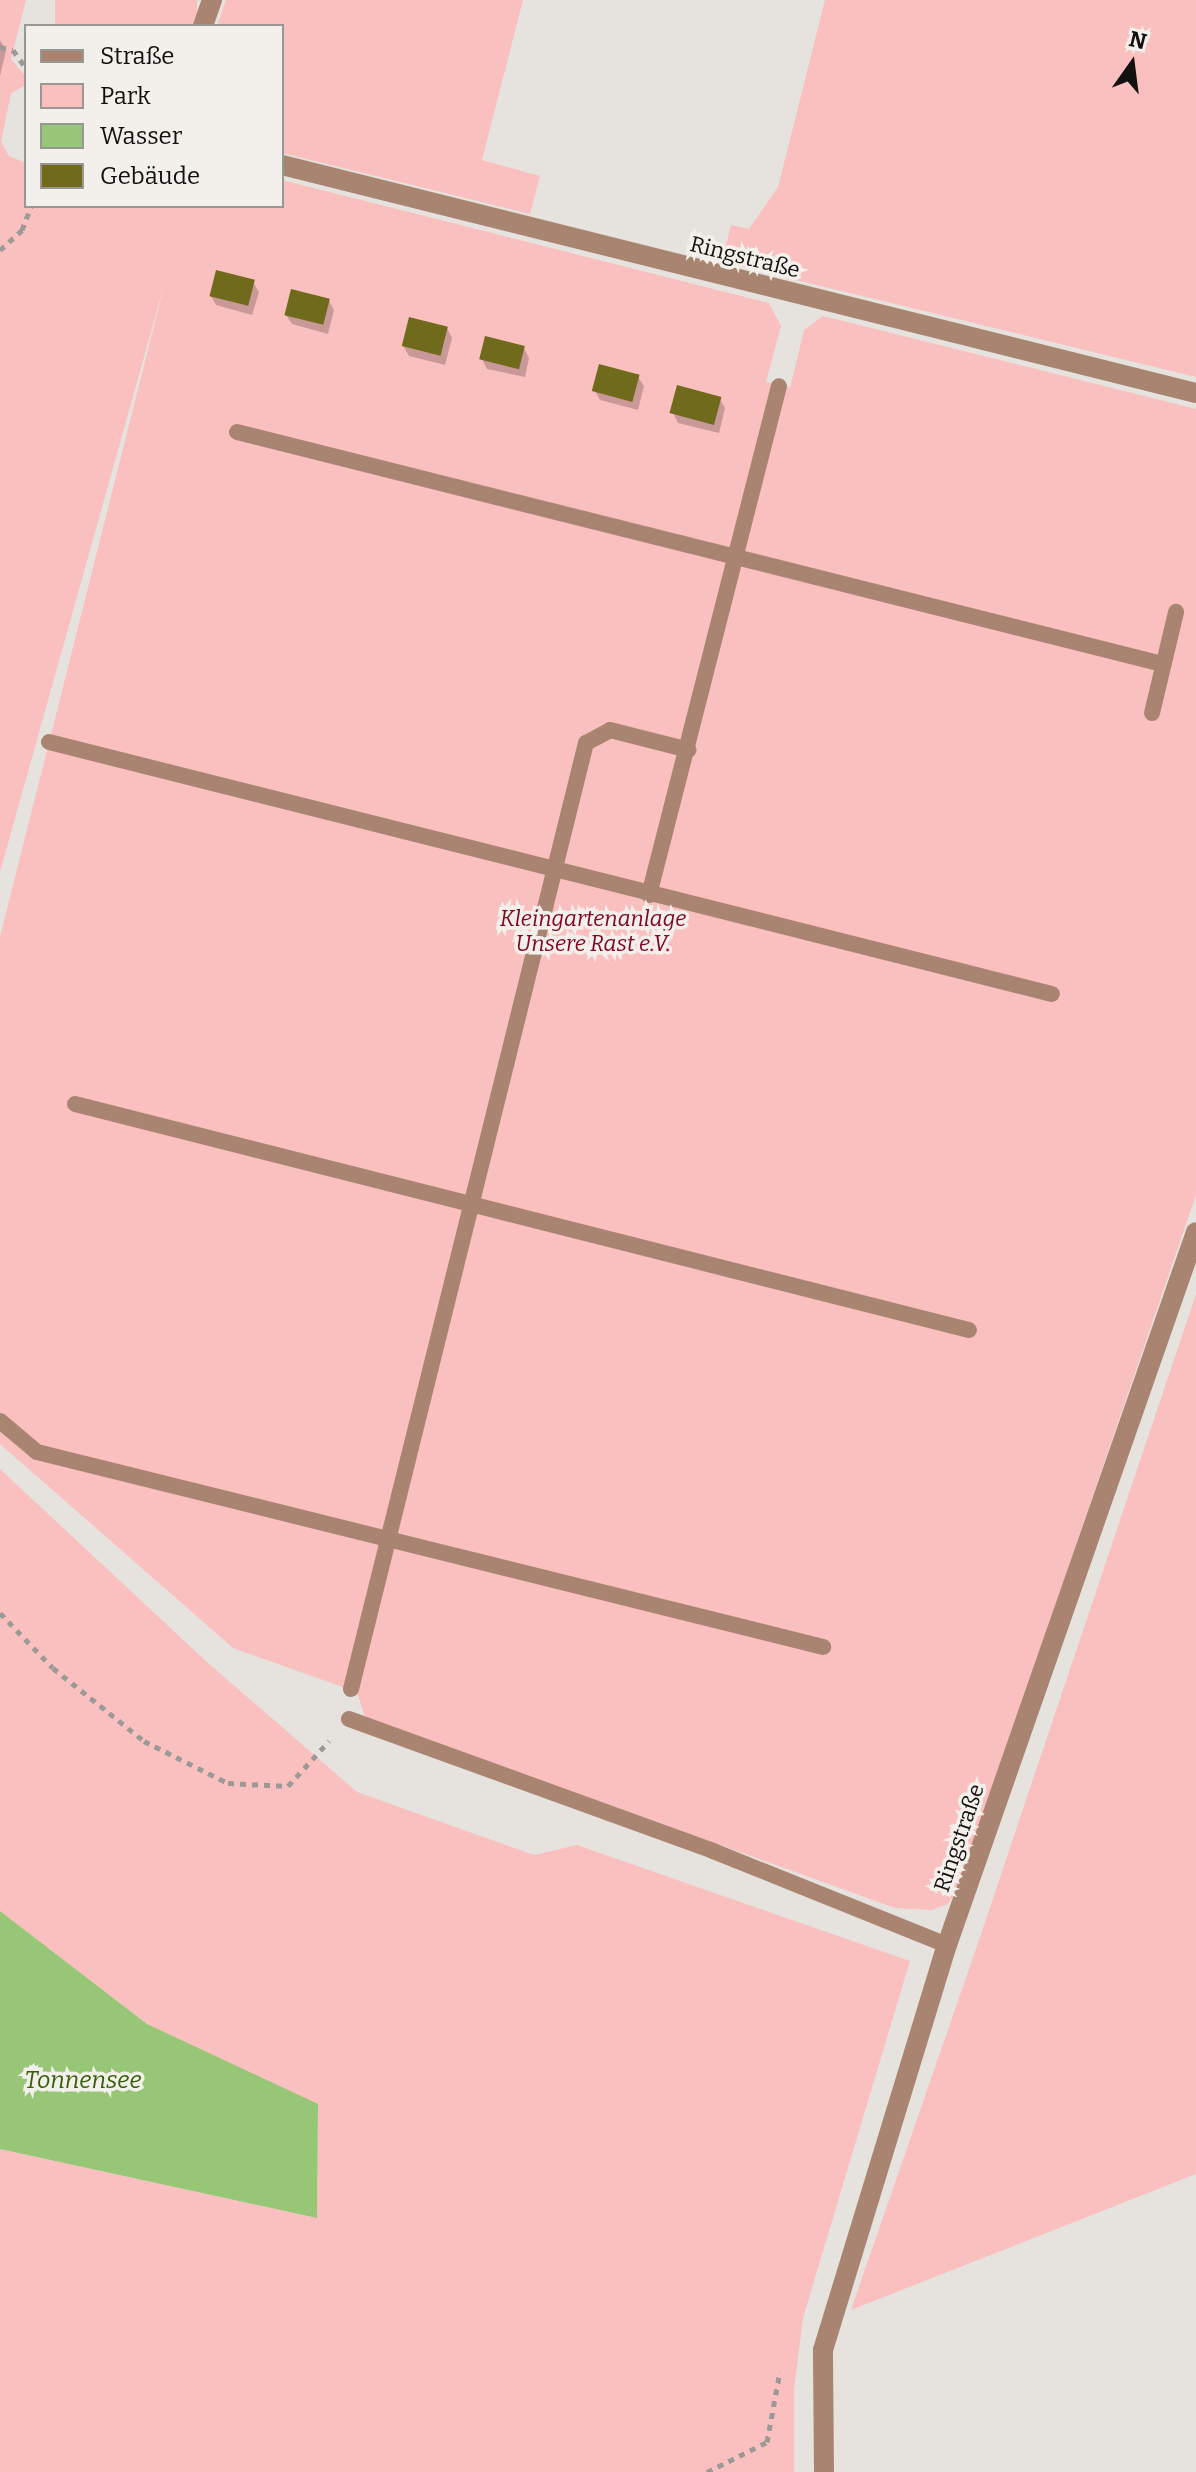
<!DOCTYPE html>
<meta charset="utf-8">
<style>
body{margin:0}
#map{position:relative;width:1196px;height:2472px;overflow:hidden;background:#e6e2de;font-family:Bitter,serif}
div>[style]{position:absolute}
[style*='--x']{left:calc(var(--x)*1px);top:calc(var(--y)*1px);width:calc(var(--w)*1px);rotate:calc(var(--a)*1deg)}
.green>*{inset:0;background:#fac0bf;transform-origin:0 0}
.water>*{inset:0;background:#97c776}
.shadow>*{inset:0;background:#0003}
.building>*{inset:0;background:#706a1c;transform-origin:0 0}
.path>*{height:5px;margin-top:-2.5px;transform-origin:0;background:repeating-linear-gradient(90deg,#9c9996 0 6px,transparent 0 12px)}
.service>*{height:16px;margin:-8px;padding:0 8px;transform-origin:8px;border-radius:8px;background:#a98471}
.minor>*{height:20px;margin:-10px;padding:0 10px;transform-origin:10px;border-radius:10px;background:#a98471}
span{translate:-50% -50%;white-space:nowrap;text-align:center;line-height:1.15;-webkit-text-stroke:7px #f3f0eb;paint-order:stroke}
.street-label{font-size:22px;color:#121110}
.park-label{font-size:22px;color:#820720;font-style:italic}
.water-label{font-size:24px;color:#356008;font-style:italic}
.legend{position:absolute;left:24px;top:24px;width:260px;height:184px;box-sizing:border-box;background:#f3f0eb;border:2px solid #999793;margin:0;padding:10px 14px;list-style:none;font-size:24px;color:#121110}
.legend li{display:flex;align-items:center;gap:16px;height:40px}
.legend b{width:40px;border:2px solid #999793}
.north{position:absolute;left:1092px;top:24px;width:80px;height:80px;-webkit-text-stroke:6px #f3f0eb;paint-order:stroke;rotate:14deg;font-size:22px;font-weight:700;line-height:32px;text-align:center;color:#121110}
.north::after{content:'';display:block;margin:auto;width:28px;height:36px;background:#121110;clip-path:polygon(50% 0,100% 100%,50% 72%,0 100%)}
</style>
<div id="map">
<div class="green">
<div style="clip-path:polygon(0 0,26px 0,11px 59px,26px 77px,26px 85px,11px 93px,1px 142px,9px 156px,26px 163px,26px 206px,282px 206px,282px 180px,769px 303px,781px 326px,766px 382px,790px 388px,804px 330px,823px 316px,1196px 409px,1196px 1195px,958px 1889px,948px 1904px,932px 1910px,895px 1908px,365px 1717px,357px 1692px,233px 1648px,0 1444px,0 937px,165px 282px,0 872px)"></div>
<div style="left:55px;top:0;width:142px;height:27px"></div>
<div style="clip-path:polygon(226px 0,523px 0,482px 160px,540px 176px,530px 214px,282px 153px,282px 26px,217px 26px)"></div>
<div style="clip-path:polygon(825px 0,1196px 0,1196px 377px,722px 262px,731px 225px,749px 229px,778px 187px)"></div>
<div style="clip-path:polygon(1196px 1294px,1196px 2174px,851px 2310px,979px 1940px)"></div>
<div style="clip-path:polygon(0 1469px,208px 1663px,357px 1792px,534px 1855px,577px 1845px,910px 1961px,803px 2318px,794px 2390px,794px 2472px,0 2472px,0 2149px,317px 2218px,318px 2105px,147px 2024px,0 1911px)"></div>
</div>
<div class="water">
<div style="clip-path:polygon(0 1911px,147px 2024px,318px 2104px,317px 2218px,0 2149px)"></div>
</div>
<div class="shadow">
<div style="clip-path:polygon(0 40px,6px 51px,0 76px)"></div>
<div style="clip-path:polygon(253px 282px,259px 292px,252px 315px,216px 305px,211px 296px)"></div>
<div style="clip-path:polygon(329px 301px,334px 310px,328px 334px,292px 324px,286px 315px)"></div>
<div style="clip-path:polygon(447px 328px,452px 338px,445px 365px,409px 356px,403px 346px)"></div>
<div style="clip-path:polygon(524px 348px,529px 358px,525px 377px,487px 369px,482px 359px)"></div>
<div style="clip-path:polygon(638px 377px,644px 386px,638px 410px,600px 400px,595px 391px)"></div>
<div style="clip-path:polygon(719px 398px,725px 408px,719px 433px,678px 423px,673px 413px)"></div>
</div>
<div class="building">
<div style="left:216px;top:270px;width:40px;height:27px;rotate:14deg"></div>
<div style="left:291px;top:289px;width:40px;height:27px;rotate:14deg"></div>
<div style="left:409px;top:317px;width:40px;height:30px;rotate:14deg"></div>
<div style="left:485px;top:336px;width:41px;height:24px;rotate:14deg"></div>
<div style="left:599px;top:364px;width:42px;height:28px;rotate:15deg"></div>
<div style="left:677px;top:385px;width:46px;height:29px;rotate:15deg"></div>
</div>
<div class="path">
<div style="--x:0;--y:47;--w:13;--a:13"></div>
<div style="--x:13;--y:50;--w:22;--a:54"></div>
<div style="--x:0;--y:250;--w:30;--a:-42"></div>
<div style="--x:22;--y:230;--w:26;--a:-69"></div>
<div style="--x:0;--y:1613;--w:76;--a:46.1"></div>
<div style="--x:53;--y:1668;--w:117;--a:38.7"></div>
<div style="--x:144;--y:1741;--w:94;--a:26.6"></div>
<div style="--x:228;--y:1783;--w:60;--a:2.9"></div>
<div style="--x:288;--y:1786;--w:61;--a:-47.7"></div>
<div style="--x:707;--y:2472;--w:67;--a:-26.6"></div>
<div style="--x:767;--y:2442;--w:72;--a:-79.6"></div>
</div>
<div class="service">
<div style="--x:237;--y:432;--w:955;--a:14.07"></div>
<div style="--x:1152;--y:713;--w:104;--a:-76.6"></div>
<div style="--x:49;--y:742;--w:1034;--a:14.1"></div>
<div style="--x:649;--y:895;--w:525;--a:-75.67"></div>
<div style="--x:75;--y:1104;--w:922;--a:14.19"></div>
<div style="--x:0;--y:1421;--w:48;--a:40"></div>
<div style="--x:37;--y:1452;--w:810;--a:13.93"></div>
<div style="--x:351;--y:1689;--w:975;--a:-76.05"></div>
<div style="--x:586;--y:743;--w:27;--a:-28"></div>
<div style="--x:610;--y:730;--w:81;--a:14.2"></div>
<div style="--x:349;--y:1719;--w:387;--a:19.9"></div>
<div style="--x:713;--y:1851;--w:252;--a:21.9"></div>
</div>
<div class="minor">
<div style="--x:203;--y:26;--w:28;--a:-71"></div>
<div style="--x:282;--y:165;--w:942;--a:14.01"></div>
<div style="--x:824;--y:2472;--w:122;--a:-90.5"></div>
<div style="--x:823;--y:2350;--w:424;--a:-73"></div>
<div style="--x:947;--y:1945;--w:755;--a:-70.75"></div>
</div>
<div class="street-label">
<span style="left:745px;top:257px;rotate:14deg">Ringstraße</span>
<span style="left:959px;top:1838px;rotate:-71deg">Ringstraße</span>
</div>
<div class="park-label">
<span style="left:593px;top:931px">Kleingartenanlage<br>Unsere Rast e.V.</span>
</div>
<div class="water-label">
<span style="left:83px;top:2081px">Tonnensee</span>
</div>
<ul class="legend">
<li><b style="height:10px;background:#a98471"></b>Straße</li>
<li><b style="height:22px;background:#fac0bf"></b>Park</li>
<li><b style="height:22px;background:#97c776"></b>Wasser</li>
<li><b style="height:22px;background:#706a1c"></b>Gebäude</li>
</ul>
<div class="north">N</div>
</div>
